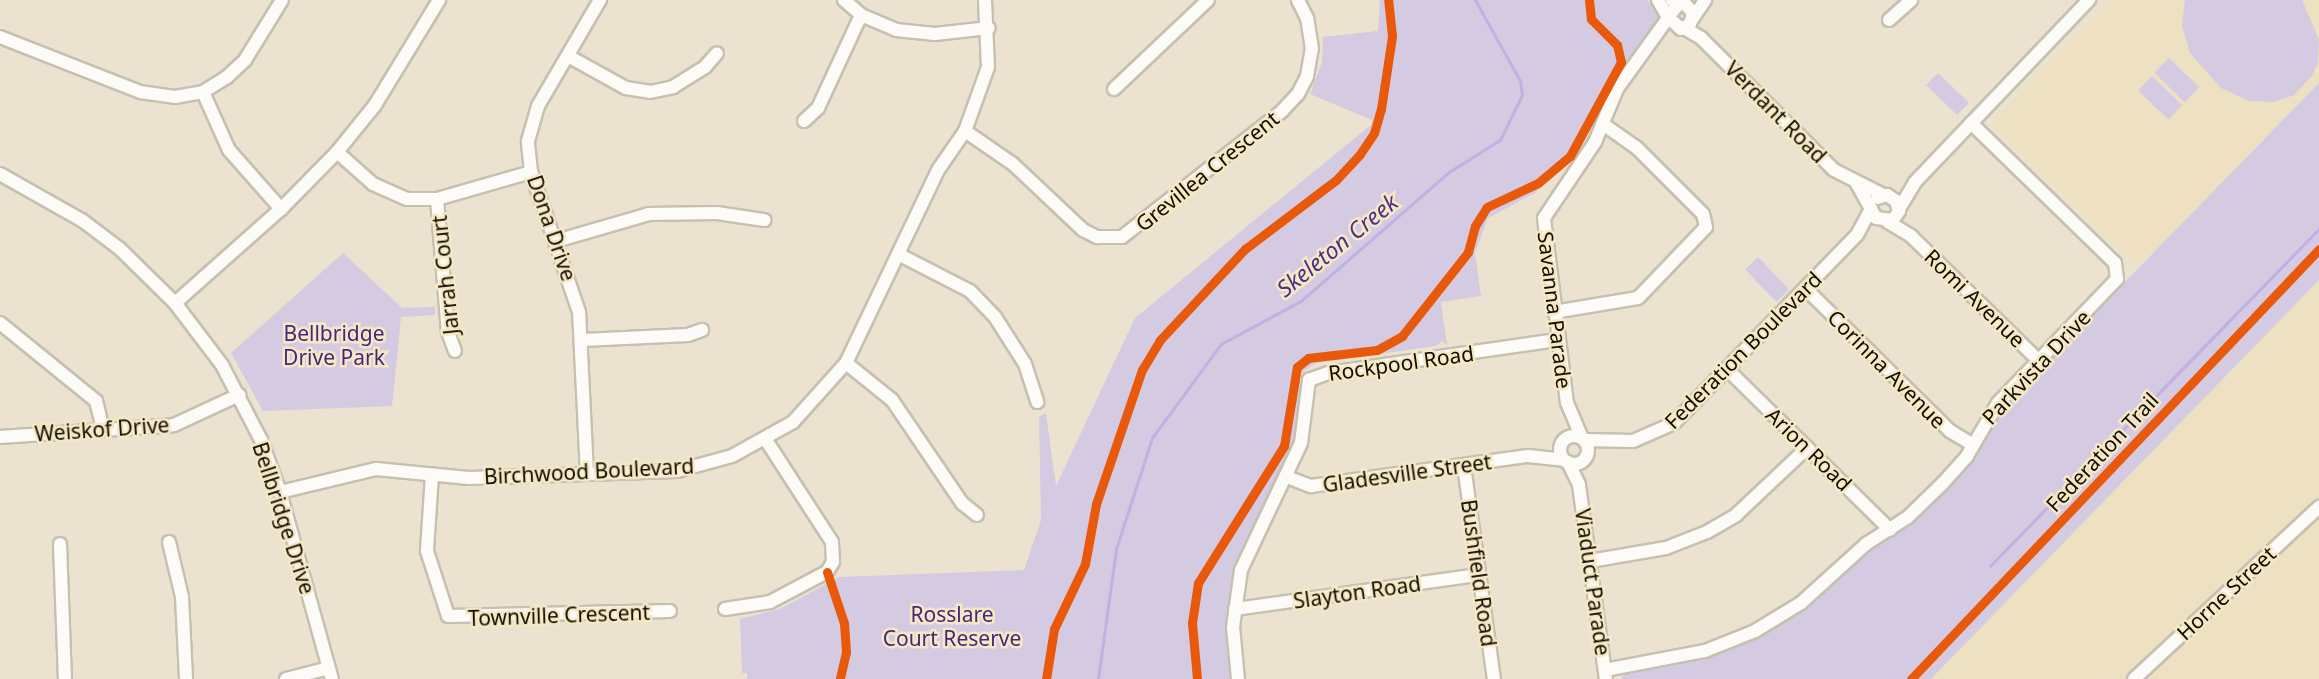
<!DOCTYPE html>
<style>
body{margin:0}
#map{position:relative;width:2319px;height:679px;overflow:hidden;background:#ebe3d0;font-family:"Noto Sans",sans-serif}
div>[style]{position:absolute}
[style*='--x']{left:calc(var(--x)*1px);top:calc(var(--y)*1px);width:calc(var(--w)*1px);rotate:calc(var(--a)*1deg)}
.built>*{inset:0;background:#eee1c2}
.green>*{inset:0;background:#d4cae1;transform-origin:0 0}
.stream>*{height:2.5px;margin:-1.25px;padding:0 1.25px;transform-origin:1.25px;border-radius:1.25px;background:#c1b1e2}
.roads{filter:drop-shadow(2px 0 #c6c0b1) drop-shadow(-2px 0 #c6c0b1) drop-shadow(0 2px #c6c0b1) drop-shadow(0 -2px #c6c0b1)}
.minor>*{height:12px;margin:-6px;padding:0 6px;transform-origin:6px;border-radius:6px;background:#fcfbf8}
.minor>.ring{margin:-6px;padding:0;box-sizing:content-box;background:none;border:12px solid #fcfbf8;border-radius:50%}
.cycleway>*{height:9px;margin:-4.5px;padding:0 4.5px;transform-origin:4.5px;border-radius:4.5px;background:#e8590c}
span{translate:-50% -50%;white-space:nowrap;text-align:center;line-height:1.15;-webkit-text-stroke:5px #f6e8c5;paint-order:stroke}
.street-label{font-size:21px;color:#120d03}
.park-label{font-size:21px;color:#46277e}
.water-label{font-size:23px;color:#4d3088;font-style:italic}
</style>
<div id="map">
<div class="built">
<div style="clip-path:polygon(2111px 0,2319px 0,2319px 83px,2141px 265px,2134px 264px,1994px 128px,1993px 121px)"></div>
<div style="clip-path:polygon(2319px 280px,2319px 679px,1931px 679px)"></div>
</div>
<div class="green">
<div style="clip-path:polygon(1380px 0,1647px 0,1659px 12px,1655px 35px,1608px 93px,1564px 166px,1535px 193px,1488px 218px,1475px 253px,1481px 296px,1441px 302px,1447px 345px,1442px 341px,1436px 346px,1315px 363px,1300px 374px,1300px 427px,1292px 450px,1248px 538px,1232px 582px,1227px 632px,1231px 679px,747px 679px,747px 673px,742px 673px,740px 619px,780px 609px,839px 577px,1024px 570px,1041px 520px,1039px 417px,1046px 413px,1056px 486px,1135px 318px,1372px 124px,1372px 120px,1310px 94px,1322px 62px,1323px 37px,1378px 31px)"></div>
<div style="clip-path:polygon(2185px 0,2302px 0,2319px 40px,2318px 63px,2312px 76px,2294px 95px,2274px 102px,2249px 101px,2221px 88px,2190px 53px,2182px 26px)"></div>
<div style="left:2169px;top:58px;width:42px;height:21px;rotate:44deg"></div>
<div style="left:1938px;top:73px;width:43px;height:17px;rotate:44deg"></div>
<div style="left:2152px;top:76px;width:42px;height:20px;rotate:44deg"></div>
<div style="clip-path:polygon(2319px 83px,2319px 280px,1931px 679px,1621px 679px,1625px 673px,1712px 656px,1765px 634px,1819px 598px,1874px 548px,1909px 527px,1968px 467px,2000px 410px)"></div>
<div style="clip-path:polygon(343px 253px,402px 308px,435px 307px,435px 315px,401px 317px,392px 406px,263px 411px,231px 353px)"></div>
<div style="left:1758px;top:257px;width:45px;height:18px;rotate:46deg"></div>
</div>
<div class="stream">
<div style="--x:1990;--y:566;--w:471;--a:-45.7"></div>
<div style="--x:1098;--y:679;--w:131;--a:-82.1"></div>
<div style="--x:1116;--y:549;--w:117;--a:-72"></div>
<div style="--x:1152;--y:438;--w:117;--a:-53.7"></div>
<div style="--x:1221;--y:344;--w:91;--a:-28.3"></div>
<div style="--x:1301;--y:301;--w:196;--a:-41.1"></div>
<div style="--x:1449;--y:172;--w:60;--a:-32.1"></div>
<div style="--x:1500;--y:140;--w:50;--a:-63.9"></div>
<div style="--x:1522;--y:95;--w:14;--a:-98"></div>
<div style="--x:1520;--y:81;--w:93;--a:-119.1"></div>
</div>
<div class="roads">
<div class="minor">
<div style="--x:844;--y:0;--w:23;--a:41"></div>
<div style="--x:861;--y:15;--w:38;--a:23"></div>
<div style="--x:896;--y:30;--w:39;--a:6"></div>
<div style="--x:935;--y:34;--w:54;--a:-6.3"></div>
<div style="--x:1658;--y:0;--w:20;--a:60"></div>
<div style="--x:1672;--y:0;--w:15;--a:20"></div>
<div style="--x:1686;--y:5;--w:11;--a:49"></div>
<div style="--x:1693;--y:13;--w:11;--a:105"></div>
<div style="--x:1690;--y:24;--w:10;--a:151"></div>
<div style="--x:1681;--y:29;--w:18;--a:-137"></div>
<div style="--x:1668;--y:17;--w:17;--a:-50"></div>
<div style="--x:1693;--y:18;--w:22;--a:-56"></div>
<div style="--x:1889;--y:20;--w:30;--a:-42"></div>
<div style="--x:1684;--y:28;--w:20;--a:30"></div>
<div style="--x:1701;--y:38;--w:187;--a:44.8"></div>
<div style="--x:1834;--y:170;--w:55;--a:27"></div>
<div style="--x:0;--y:37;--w:150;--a:21.4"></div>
<div style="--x:140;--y:92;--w:35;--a:8"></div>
<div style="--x:175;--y:97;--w:28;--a:-10"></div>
<div style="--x:203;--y:92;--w:28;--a:-32"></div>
<div style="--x:227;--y:77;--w:25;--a:-43"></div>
<div style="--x:245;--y:60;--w:70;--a:-58.3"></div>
<div style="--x:568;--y:56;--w:66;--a:28.9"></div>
<div style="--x:626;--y:88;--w:24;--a:9"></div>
<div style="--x:650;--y:92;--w:24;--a:-12"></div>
<div style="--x:673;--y:87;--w:38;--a:-32"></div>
<div style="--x:705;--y:67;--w:18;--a:-49"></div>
<div style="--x:1114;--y:89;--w:129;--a:-43.4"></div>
<div style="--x:203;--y:92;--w:64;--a:65.9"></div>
<div style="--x:229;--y:150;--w:79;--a:48.6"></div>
<div style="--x:804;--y:121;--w:19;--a:-43"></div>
<div style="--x:818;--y:108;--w:102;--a:-65.2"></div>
<div style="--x:965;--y:131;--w:58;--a:34.5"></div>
<div style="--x:1013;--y:164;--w:96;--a:43.3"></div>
<div style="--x:1083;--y:230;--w:16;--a:27"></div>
<div style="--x:1097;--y:237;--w:25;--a:0"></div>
<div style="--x:1122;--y:237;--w:204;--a:-38.2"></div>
<div style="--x:1282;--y:111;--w:23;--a:-47"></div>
<div style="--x:1298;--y:94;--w:20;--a:-63"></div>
<div style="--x:1307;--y:76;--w:27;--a:-80"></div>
<div style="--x:1312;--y:49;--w:31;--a:-99"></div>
<div style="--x:1307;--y:18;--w:20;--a:-117"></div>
<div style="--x:337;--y:152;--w:48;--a:41.6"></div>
<div style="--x:373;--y:184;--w:37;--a:24"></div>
<div style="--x:407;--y:199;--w:30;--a:0"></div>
<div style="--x:437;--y:199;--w:98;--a:-16"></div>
<div style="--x:0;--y:174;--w:95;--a:29.5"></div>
<div style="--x:83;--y:221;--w:46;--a:37.1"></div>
<div style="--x:120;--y:249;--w:77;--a:44.5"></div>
<div style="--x:175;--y:303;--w:78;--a:52.8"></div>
<div style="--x:222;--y:365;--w:85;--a:62.5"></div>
<div style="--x:261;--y:440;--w:55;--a:69.9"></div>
<div style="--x:280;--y:492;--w:194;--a:74.5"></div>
<div style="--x:1856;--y:182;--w:41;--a:60.9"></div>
<div style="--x:1876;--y:218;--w:17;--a:7"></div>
<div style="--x:1893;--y:220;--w:11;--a:-56"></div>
<div style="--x:1899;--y:211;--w:10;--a:-107"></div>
<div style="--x:1896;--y:201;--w:11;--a:-146"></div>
<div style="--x:1887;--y:195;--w:10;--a:163"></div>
<div style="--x:437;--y:199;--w:133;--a:85.3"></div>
<div style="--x:448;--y:332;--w:20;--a:70"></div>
<div style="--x:1899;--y:209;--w:31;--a:-59"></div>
<div style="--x:1915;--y:182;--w:252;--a:-46.3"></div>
<div style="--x:1888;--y:222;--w:27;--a:31"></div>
<div style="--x:1911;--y:236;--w:179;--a:44.3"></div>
<div style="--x:556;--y:241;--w:97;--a:-16.2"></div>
<div style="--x:649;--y:214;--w:68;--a:-0.8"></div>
<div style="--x:717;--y:213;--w:48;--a:8.5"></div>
<div style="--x:898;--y:254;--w:81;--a:27.2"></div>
<div style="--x:970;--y:291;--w:36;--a:46"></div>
<div style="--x:995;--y:317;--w:56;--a:57.4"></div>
<div style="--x:1025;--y:364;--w:40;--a:72"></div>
<div style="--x:1805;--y:288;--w:204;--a:44.6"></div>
<div style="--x:1950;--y:431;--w:26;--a:31"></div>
<div style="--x:175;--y:303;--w:142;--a:-41.6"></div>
<div style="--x:281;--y:209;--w:80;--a:-45.5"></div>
<div style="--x:337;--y:152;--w:60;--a:-51"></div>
<div style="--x:375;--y:105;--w:123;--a:-58.6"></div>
<div style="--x:1554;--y:312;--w:85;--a:-9.5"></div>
<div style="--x:1638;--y:298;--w:98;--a:-46.2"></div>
<div style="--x:1706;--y:227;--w:13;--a:-103"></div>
<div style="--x:1703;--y:214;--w:93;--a:-135"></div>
<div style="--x:1637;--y:148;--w:42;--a:-144.8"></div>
<div style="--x:0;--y:323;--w:124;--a:39.1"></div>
<div style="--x:96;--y:401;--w:30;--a:76"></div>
<div style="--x:583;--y:340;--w:105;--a:-2.7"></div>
<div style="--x:688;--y:335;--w:15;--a:-20"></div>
<div style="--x:846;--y:363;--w:59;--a:38.8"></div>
<div style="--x:892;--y:400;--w:125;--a:55.8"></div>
<div style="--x:962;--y:503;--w:19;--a:39"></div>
<div style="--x:1727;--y:369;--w:229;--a:44.6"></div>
<div class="ring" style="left:1560px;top:436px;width:16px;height:16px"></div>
<div style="--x:0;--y:437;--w:174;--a:-3.9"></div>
<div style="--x:174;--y:425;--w:72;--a:-24.8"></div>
<div style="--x:1582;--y:438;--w:38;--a:-113"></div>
<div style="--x:1567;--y:403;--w:186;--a:-97.1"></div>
<div style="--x:1544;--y:218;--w:92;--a:-56.1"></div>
<div style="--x:1595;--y:142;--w:57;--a:-67.5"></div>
<div style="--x:1617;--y:89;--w:87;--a:-54.3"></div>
<div style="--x:1584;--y:440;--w:49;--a:1.2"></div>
<div style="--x:1633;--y:441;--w:45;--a:-23.7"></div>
<div style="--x:1674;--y:423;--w:262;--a:-45.8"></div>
<div style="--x:1857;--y:235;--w:30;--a:-62"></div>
<div style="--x:1568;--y:462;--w:25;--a:64"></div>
<div style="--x:1579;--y:485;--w:196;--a:82.1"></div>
<div style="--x:1464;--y:466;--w:215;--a:82"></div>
<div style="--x:587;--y:474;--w:162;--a:-92.8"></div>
<div style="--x:579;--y:312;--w:148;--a:-108.9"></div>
<div style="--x:531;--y:172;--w:31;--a:-96"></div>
<div style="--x:528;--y:141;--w:36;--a:-74"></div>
<div style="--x:538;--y:106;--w:123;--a:-59.7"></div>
<div style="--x:432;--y:475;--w:76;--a:93.8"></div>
<div style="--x:427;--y:551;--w:68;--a:72.1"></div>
<div style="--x:448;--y:616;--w:222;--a:-1.3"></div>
<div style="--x:1287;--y:477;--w:26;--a:21"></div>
<div style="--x:1311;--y:486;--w:219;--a:-7.9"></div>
<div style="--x:1528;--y:456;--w:36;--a:6"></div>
<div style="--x:280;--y:492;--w:99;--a:-13.5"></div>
<div style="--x:376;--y:469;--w:93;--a:5.5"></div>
<div style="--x:469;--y:478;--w:208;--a:-1.9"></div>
<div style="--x:677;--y:471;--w:57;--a:-15.3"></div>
<div style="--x:732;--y:456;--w:70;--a:-29.1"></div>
<div style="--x:793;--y:422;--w:79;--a:-48.1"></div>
<div style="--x:846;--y:363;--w:214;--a:-64.5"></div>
<div style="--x:938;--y:170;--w:47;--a:-55.3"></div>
<div style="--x:965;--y:131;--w:68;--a:-70.2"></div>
<div style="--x:988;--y:67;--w:67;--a:-92.6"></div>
<div style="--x:169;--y:542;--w:57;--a:76.7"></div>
<div style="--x:182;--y:597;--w:82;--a:87.2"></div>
<div style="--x:60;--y:544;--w:135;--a:87.9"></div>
<div style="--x:1590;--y:561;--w:77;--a:-9.7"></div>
<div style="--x:1666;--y:548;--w:44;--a:-21.3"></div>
<div style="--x:1707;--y:532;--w:34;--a:-30"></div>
<div style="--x:1736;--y:515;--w:98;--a:-43.3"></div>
<div style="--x:725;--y:609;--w:46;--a:-8.8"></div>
<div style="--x:770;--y:602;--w:64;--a:-27.8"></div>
<div style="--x:827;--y:572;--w:12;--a:-59"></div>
<div style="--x:833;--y:562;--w:20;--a:-93"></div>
<div style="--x:832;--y:542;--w:121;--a:-122.9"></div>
<div style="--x:1235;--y:609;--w:245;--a:-8"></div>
<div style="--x:1605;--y:670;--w:102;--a:-10.8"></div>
<div style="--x:1705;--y:651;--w:54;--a:-21.8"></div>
<div style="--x:1755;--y:631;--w:54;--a:-31.3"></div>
<div style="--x:1801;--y:603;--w:88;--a:-42.2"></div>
<div style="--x:1866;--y:544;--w:50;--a:-32.7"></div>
<div style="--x:1908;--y:517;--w:49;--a:-44.2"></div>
<div style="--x:1943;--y:483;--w:36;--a:-48"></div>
<div style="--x:1967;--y:456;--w:61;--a:-59.7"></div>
<div style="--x:1998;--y:403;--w:172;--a:-46.2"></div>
<div style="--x:2117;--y:279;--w:16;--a:-97"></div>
<div style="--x:2115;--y:263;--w:201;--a:-135.8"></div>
<div style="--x:286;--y:679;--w:44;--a:-14.3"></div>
<div style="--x:1238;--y:679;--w:52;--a:-95.5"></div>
<div style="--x:1233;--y:627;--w:58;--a:-82"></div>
<div style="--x:1241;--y:570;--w:140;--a:-64.7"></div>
<div style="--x:1301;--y:443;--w:64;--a:-82.8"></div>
<div style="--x:1309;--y:380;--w:20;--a:-20"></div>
<div style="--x:1328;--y:373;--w:232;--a:-8.2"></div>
<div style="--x:2134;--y:679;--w:253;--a:-42.9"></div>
</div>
</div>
<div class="cycleway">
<div style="--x:827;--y:572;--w:54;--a:71.6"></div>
<div style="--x:844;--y:623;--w:29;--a:86"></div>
<div style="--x:846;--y:652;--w:28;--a:103"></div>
<div style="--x:1046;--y:679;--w:51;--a:-80.9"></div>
<div style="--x:1054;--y:629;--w:72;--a:-64.5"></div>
<div style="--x:1085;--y:564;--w:61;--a:-79.6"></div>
<div style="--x:1096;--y:504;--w:142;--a:-71.1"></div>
<div style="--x:1142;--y:370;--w:35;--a:-59"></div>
<div style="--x:1160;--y:340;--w:125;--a:-47"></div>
<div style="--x:1245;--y:249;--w:114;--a:-37.2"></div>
<div style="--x:1336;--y:180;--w:35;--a:-47"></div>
<div style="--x:1360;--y:154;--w:25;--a:-56"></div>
<div style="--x:1374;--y:133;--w:25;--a:-74"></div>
<div style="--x:1381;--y:109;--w:74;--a:-81.4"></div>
<div style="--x:1392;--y:36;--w:36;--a:-96"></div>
<div style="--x:1197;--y:679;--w:56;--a:-95.1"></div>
<div style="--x:1192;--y:623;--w:40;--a:-81.5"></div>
<div style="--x:1198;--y:583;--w:162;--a:-57.9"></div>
<div style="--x:1284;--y:446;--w:80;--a:-80.7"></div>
<div style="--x:1297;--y:367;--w:14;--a:-39"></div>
<div style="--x:1308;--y:358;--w:69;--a:-6.6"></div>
<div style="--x:1377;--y:350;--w:29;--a:-29"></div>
<div style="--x:1402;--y:336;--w:107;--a:-51.8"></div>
<div style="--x:1468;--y:252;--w:27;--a:-75"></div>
<div style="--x:1475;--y:226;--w:22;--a:-58"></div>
<div style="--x:1487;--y:207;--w:56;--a:-25.2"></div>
<div style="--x:1538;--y:183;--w:42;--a:-40.2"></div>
<div style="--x:1570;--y:156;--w:107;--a:-61.5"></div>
<div style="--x:1621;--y:62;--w:17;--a:-103"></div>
<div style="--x:1617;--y:45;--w:37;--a:-135"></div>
<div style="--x:1591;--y:19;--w:19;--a:-96"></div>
<div style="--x:1911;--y:679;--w:593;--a:-46.5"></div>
</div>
<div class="street-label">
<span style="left:1776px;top:112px;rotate:45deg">Verdant Road</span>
<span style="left:1207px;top:171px;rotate:-39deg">Grevillea Crescent</span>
<span style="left:552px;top:228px;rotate:71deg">Dona Drive</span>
<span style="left:445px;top:275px;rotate:-96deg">Jarrah Court</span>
<span style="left:1975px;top:298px;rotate:44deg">Romi Avenue</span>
<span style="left:1555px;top:310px;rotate:83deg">Savanna Parade</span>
<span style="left:1743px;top:350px;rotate:-45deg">Federation Boulevard</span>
<span style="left:1401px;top:363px;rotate:-8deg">Rockpool Road</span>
<span style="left:2036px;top:367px;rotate:-47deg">Parkvista Drive</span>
<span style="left:1887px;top:369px;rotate:45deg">Corinna Avenue</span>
<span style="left:102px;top:429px;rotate:-4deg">Weiskof Drive</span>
<span style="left:1809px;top:449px;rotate:44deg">Arion Road</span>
<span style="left:2102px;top:452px;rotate:-47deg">Federation Trail</span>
<span style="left:589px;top:471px;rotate:-3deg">Birchwood Boulevard</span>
<span style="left:1407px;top:473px;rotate:-8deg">Gladesville Street</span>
<span style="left:284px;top:518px;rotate:72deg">Bellbridge Drive</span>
<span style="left:1479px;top:573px;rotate:82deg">Bushfield Road</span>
<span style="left:1593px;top:582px;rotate:82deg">Viaduct Parade</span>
<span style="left:1357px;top:592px;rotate:-8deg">Slayton Road</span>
<span style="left:2226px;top:593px;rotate:-43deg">Horne Street</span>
<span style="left:559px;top:615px;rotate:-2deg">Townville Crescent</span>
</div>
<div class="park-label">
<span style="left:334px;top:345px">Bellbridge<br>Drive Park</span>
<span style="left:952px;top:626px">Rosslare<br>Court Reserve</span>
</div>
<div class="water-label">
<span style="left:1337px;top:245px;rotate:-39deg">Skeleton Creek</span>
</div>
</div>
